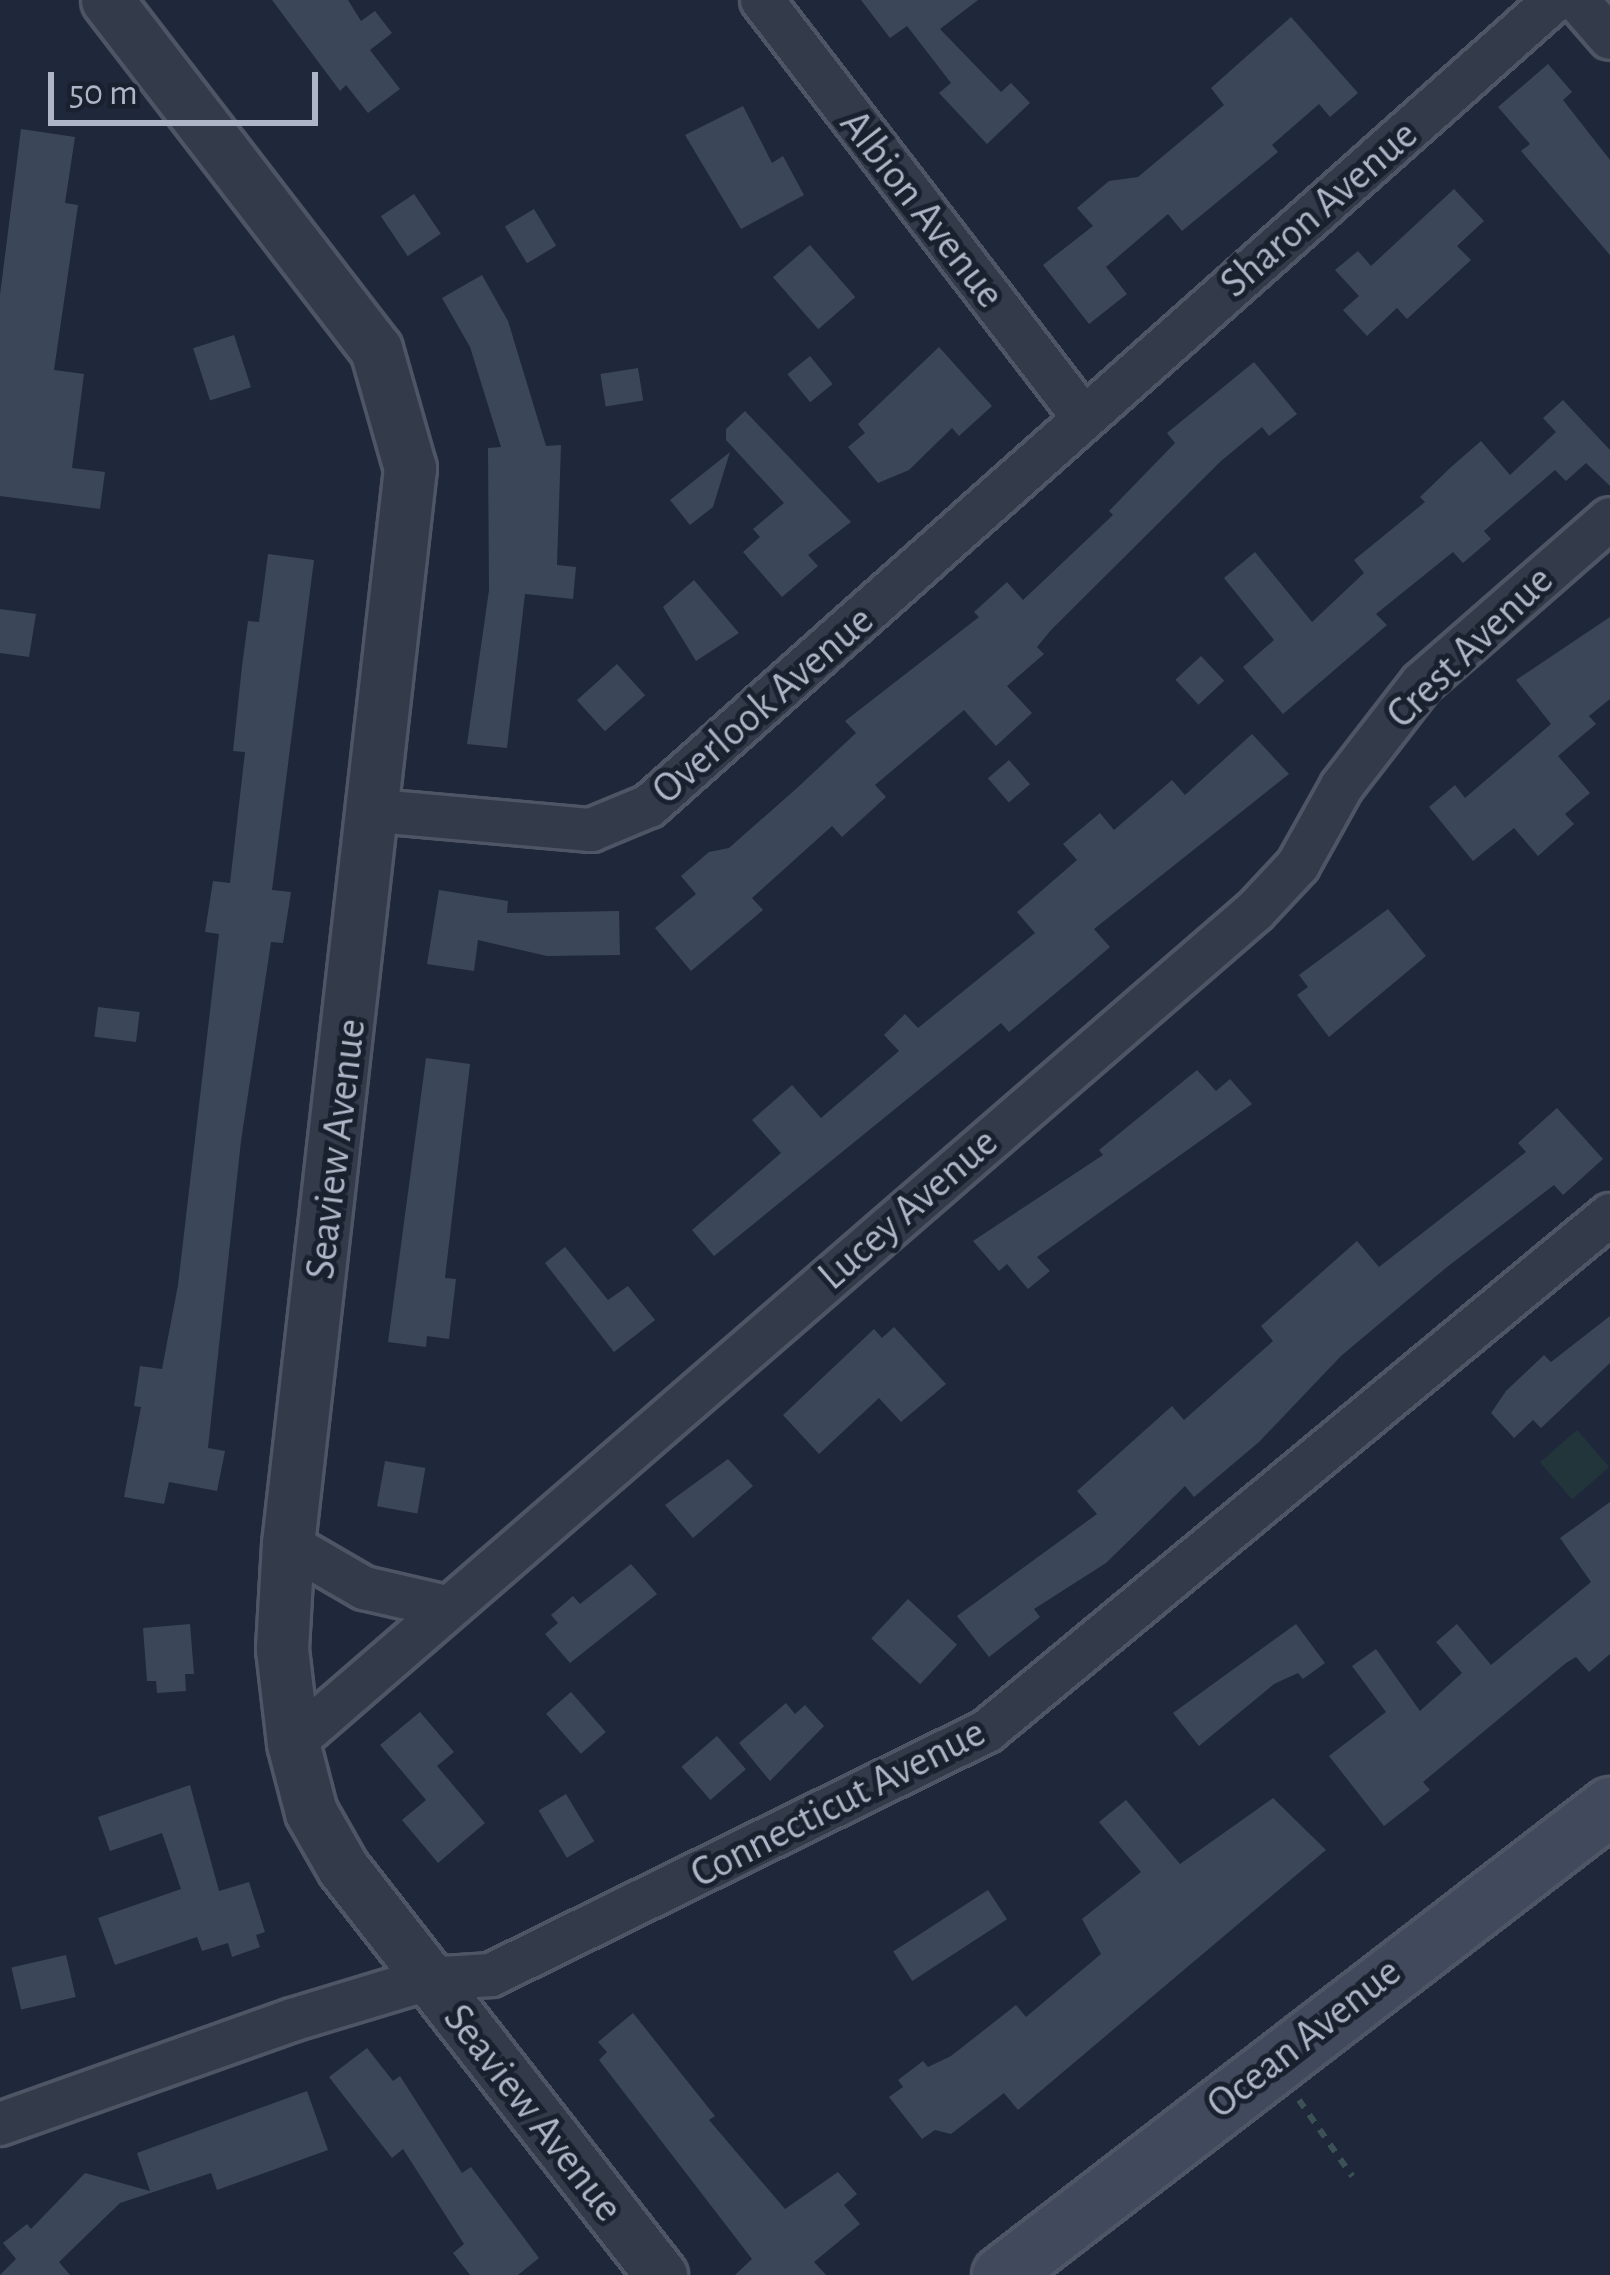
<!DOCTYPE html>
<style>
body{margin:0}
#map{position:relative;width:1610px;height:2275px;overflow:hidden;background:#1f283a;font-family:"Alegreya Sans",sans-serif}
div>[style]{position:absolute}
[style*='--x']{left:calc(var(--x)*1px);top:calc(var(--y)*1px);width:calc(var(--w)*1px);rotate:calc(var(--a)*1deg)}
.green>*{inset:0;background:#21353b;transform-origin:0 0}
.building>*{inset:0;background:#3b4659;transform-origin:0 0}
.path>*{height:6px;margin-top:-3px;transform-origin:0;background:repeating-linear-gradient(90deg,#3c5155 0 9px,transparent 0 18px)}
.roads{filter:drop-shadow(3px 0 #4e5564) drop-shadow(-3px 0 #4e5564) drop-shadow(0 3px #4e5564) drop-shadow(0 -3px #4e5564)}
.minor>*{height:42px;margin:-21px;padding:0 21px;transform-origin:21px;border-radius:21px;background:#333a4a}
.tertiary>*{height:51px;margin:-25.5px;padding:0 25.5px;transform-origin:25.5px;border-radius:25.5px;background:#333a4a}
.secondary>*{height:57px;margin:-28.5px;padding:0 28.5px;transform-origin:28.5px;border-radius:28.5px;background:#41495d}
span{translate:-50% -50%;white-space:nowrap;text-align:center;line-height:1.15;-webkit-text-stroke:10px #19202e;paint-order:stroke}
.street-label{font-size:42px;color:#adb5c6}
.scale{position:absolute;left:48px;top:72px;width:270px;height:54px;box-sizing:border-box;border:6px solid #adb5c6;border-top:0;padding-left:15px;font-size:36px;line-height:42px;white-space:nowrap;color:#adb5c6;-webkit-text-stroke:9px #19202e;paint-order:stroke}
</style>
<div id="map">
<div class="green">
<div style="left:1577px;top:1430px;width:49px;height:49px;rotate:49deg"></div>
</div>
<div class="building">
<div style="clip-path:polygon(272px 0,348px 0,361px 21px,375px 11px,392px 33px,370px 50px,400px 89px,368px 113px,346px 85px,340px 91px)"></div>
<div style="clip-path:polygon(861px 0,978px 0,940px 29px,1001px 92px,1011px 83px,1030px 103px,987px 144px,939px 93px,951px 83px,907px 26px,890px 38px)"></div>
<div style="clip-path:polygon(1291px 17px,1358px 93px,1330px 117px,1319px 104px,1272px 145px,1278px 152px,1182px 231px,1168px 214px,1106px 267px,1127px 294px,1089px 324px,1043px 265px,1093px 226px,1077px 208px,1109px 181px,1138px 177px,1224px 105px,1211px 88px)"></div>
<div style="clip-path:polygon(1548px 64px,1572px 92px,1563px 100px,1610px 160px,1610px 255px,1521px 151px,1530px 144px,1498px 107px)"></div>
<div style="clip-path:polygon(743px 106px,772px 163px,783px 156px,804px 195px,741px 229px,685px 135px)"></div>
<div style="clip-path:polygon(21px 129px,75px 137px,65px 203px,78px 205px,54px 370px,84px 374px,72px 468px,105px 472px,100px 509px,0 496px,0 295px)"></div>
<div style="clip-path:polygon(1454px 189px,1484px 221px,1457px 246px,1471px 260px,1407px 319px,1397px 308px,1367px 336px,1343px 310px,1359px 296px,1335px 270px,1358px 251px,1371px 266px)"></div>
<div style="left:414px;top:194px;width:48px;height:40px;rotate:56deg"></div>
<div style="left:534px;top:209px;width:43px;height:34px;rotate:59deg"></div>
<div style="left:810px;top:245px;width:69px;height:49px;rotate:49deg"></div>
<div style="clip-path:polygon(482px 275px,508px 321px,546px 446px,561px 445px,557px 565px,576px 567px,573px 599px,525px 594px,507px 748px,467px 744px,489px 590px,488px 448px,501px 447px,470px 347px,442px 298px)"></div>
<div style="left:234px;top:335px;width:55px;height:43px;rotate:72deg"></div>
<div style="clip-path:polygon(939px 347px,992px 406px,959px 436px,952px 428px,909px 470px,878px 483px,848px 447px,865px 433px,858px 424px)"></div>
<div style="left:810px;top:356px;width:36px;height:29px;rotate:51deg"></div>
<div style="clip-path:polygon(1254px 362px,1297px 414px,1269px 436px,1262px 427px,1221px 461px,1051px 630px,1037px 647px,1044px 654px,1007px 686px,1032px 713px,996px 746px,964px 710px,875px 785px,886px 797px,842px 837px,832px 826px,752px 898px,763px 910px,691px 971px,655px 928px,696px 894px,681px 876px,709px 852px,729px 848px,797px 788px,856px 733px,845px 721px,979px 617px,974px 612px,1007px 582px,1023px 600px,1113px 515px,1109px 511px,1175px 443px,1167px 433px)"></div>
<div style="left:638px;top:368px;width:33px;height:38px;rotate:81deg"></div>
<div style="clip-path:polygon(1563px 400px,1610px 450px,1610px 486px,1586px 463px,1566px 481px,1555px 470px,1484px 531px,1491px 539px,1463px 563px,1453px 552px,1376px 614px,1387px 625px,1283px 714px,1243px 667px,1274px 640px,1224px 578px,1255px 552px,1312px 622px,1364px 573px,1354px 560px,1425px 502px,1420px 497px,1450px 468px,1481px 441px,1510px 475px,1556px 432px,1543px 418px)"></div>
<div style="clip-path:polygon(745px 411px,851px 522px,808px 555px,818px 566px,782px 597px,743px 552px,760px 537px,753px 529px,784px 503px,726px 440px,726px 429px)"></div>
<div style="clip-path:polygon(730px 452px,713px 507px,690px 525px,670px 500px)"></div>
<div style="clip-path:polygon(268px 554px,314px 560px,272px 890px,291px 892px,283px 943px,271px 942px,241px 1141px,208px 1448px,225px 1451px,217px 1491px,169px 1482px,164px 1504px,124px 1497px,141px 1407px,134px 1406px,140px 1366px,162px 1369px,178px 1285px,219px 934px,205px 932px,213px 881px,230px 883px,245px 752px,233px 751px,242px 666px,248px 621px,259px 622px)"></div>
<div style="clip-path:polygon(694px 580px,739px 633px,696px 661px,663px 607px)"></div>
<div style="clip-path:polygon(0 609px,36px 614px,29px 657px,0 653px)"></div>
<div style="clip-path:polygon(1610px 617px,1610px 699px,1589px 716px,1596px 724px,1558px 756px,1590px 793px,1565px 814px,1574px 824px,1538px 856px,1514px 828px,1473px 861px,1429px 807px,1455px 785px,1465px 798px,1551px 724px,1516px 680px)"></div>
<div style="left:1201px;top:656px;width:34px;height:35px;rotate:47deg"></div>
<div style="left:617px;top:664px;width:42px;height:54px;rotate:48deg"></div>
<div style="clip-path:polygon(1252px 734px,1289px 774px,1094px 929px,1110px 947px,1075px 977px,1009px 1032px,1001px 1023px,714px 1256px,692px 1230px,781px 1153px,752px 1120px,792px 1085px,821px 1118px,899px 1051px,884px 1035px,905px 1014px,918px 1028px,1035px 933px,1017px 912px,1077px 860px,1063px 844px,1100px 813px,1114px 830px,1172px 780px,1185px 795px)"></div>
<div style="left:1009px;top:760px;width:32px;height:28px;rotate:49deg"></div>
<div style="clip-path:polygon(439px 890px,508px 901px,507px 913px,619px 911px,620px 955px,547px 956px,478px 940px,474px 971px,427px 964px)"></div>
<div style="clip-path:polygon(1388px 909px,1426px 956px,1329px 1037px,1297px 995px,1308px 987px,1299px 975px)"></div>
<div style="left:98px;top:1007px;width:42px;height:30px;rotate:7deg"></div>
<div style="clip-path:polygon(426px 1058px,470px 1064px,445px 1278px,456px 1279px,449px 1339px,427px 1336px,426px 1347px,388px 1342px)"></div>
<div style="clip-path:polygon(1197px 1070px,1216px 1091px,1230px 1079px,1252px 1104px,1037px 1257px,1050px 1271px,1028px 1289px,1007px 1264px,999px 1271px,973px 1241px,1103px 1155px,1099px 1150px)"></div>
<div style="clip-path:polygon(1557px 1108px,1603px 1159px,1563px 1195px,1554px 1185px,1447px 1267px,1341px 1356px,1259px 1442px,1194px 1497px,1185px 1486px,1106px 1563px,1034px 1609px,1040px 1617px,989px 1657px,957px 1616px,1097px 1514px,1077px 1491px,1172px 1406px,1184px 1420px,1273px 1341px,1261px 1326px,1357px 1241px,1379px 1267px,1526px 1152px,1518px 1143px)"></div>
<div style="clip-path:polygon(565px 1247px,608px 1300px,628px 1286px,655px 1320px,614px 1352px,545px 1263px)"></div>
<div style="clip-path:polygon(1610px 1316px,1610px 1363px,1541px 1428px,1533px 1420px,1514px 1438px,1491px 1413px,1506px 1391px,1544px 1355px,1551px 1362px)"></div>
<div style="clip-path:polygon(894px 1327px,946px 1384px,901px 1422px,879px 1398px,819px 1454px,783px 1415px,874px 1329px,882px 1338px)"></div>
<div style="clip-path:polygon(728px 1459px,753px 1486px,693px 1538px,665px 1505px)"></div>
<div style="left:385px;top:1461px;width:41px;height:46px;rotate:10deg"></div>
<div style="clip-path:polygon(1610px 1502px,1610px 1654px,1589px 1672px,1576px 1657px,1566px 1663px,1423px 1782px,1430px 1790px,1384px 1826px,1329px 1756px,1386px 1712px,1352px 1666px,1376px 1649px,1420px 1711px,1462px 1673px,1436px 1642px,1457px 1624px,1491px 1665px,1591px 1582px,1560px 1538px)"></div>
<div style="clip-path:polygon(631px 1564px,657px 1594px,570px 1663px,545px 1634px,558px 1623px,551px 1615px,573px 1596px,580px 1604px)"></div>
<div style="left:908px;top:1599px;width:67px;height:54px;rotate:43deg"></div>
<div style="clip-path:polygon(190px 1624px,194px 1674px,185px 1674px,186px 1691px,157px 1693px,156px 1681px,147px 1681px,143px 1628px)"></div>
<div style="clip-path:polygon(1296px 1624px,1325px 1663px,1303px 1679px,1298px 1673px,1274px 1684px,1199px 1746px,1173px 1713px)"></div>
<div style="left:571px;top:1692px;width:53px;height:33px;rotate:49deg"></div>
<div style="clip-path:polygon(786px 1703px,795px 1714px,805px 1705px,824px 1726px,770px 1781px,739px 1743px)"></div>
<div style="clip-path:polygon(420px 1712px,454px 1752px,437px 1766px,485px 1823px,438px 1863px,402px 1820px,426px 1800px,380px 1745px)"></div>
<div style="left:717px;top:1736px;width:44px;height:47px;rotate:49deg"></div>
<div style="clip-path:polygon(190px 1785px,219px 1891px,249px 1882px,265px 1932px,256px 1935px,260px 1947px,232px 1957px,228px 1943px,202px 1951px,197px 1937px,115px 1965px,98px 1918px,181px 1889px,162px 1833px,110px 1851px,98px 1817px)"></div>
<div style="left:566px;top:1794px;width:55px;height:32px;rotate:59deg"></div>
<div style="clip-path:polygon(1273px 1798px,1326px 1850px,1018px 2110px,1004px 2093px,951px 2134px,935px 2130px,922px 2139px,889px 2097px,903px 2087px,898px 2080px,923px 2061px,928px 2067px,951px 2056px,1016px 2005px,1026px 2017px,1101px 1954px,1082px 1919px,1141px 1872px,1099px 1822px,1126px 1800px,1180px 1864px)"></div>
<div style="left:988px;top:1890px;width:35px;height:113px;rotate:57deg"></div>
<div style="left:66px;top:1955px;width:43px;height:56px;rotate:77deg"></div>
<div style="clip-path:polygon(633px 2013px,715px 2116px,709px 2120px,785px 2209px,838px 2172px,857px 2194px,844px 2205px,860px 2224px,814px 2262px,826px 2275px,735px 2275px,752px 2259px,599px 2060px,607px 2052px,598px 2042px)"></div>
<div style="clip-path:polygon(367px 2048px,393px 2081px,400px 2076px,462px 2173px,471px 2167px,539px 2258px,518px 2275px,470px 2275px,453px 2253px,464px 2244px,403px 2149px,392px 2158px,329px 2077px)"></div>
<div style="clip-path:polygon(307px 2091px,328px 2150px,217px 2190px,211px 2173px,120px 2203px,59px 2262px,70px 2275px,0 2275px,16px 2259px,3px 2243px,27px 2224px,31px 2229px,85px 2173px,150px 2191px,137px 2153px)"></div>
</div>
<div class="path">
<div style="--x:1299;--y:2100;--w:93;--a:55.1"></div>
</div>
<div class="roads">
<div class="minor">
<div style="--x:762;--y:0;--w:526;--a:52.41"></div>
<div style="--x:1577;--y:0;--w:50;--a:49"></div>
<div style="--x:377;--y:811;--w:215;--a:5.1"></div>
<div style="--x:591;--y:830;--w:63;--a:-22.5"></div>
<div style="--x:649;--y:806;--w:1213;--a:-41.66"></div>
<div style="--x:288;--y:1544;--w:88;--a:30.1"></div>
<div style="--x:364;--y:1588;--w:84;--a:13"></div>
<div style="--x:293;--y:1743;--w:1272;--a:-40.86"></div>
<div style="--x:1255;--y:911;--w:63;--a:-46.9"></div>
<div style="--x:1298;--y:865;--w:90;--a:-60.9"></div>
<div style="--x:1342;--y:786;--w:130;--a:-52.2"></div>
<div style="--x:1422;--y:683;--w:249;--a:-41.1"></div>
<div style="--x:0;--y:2124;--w:310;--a:-19.6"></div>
<div style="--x:292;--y:2020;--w:142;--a:-16.8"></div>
<div style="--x:428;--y:1979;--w:63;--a:-3.6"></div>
<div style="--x:491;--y:1975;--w:553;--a:-26.19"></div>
<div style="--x:987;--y:1731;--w:809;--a:-39.63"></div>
</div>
<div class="tertiary">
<div style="--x:107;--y:0;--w:441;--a:52.4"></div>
<div style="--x:376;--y:349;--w:124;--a:74.1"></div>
<div style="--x:410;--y:468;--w:1083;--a:96.47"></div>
<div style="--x:288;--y:1544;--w:105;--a:93.3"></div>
<div style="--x:282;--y:1649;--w:95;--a:83.3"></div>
<div style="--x:293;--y:1743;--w:71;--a:75.4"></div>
<div style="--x:311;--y:1812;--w:64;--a:60.3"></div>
<div style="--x:343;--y:1868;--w:517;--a:52"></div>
</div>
<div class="secondary">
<div style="--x:1001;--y:2275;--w:769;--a:-37.6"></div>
</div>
</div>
<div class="street-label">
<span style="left:922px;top:209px;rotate:52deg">Albion Avenue</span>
<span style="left:1319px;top:209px;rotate:-41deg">Sharon Avenue</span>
<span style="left:1470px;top:647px;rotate:-44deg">Crest Avenue</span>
<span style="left:763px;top:705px;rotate:-41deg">Overlook Avenue</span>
<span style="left:336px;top:1149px;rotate:-83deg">Seaview Avenue</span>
<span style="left:908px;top:1209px;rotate:-41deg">Lucey Avenue</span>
<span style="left:838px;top:1803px;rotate:-27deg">Connecticut Avenue</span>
<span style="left:1304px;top:2038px;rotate:-38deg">Ocean Avenue</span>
<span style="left:533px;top:2113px;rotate:52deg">Seaview Avenue</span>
</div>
<div class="scale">50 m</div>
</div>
